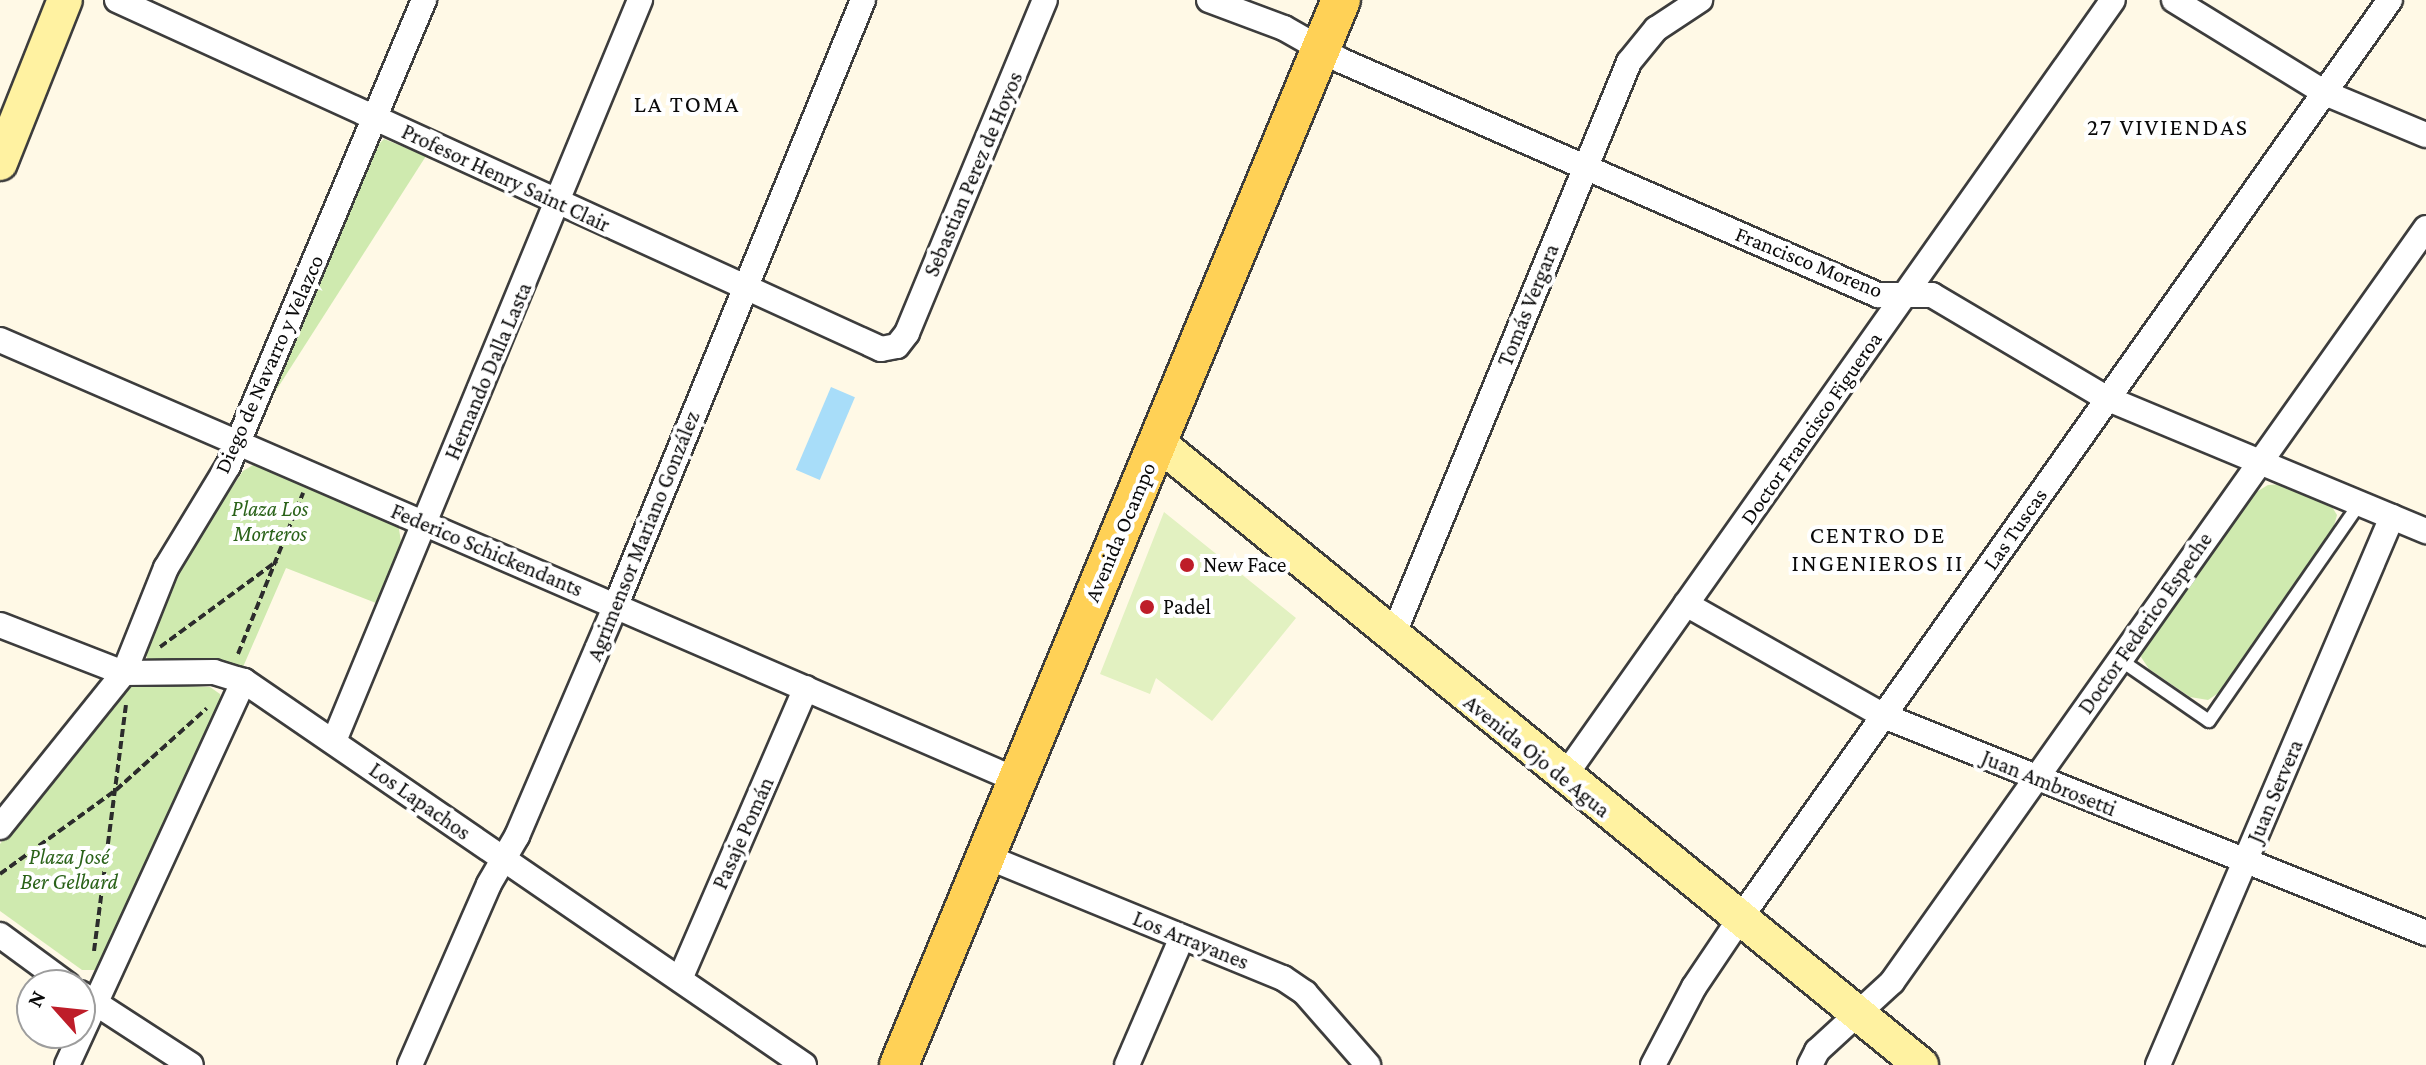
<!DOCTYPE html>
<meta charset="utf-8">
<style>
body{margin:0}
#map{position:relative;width:2426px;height:1065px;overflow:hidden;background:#fff9e6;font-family:"Crimson Pro",serif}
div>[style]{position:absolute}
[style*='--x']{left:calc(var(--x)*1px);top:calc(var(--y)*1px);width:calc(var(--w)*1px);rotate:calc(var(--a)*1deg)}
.green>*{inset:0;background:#cfeaaf}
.pitch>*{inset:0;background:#e2f1c1}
.water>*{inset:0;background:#a8ddf9;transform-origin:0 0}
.path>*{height:4px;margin-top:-2px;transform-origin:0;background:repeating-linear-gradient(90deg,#2c2c2c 0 8px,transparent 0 12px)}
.roads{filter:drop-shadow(2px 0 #3d3d3d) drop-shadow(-2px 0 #3d3d3d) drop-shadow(0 2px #3d3d3d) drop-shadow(0 -2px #3d3d3d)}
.lane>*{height:12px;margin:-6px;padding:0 6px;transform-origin:6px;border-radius:6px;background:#fff}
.street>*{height:24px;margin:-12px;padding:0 12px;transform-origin:12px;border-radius:12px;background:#fff}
.secondary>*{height:34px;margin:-17px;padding:0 17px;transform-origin:17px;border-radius:17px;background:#fff2a1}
.primary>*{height:38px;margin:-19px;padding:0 19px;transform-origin:19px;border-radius:19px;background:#ffd156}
.dots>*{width:22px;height:22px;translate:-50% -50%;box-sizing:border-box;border:4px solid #fff;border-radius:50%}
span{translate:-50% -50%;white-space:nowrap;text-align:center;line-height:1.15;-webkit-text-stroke:8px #fff;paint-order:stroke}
.street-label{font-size:22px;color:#0a0a0a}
.park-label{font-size:22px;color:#2a6219;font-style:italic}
.poi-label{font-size:22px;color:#0a0a0a}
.left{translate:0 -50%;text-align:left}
.neighbourhood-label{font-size:24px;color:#0a0a0a;letter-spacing:2px}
.north{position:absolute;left:16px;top:969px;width:80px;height:80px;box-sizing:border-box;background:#fff;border:2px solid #9d9d9d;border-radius:50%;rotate:297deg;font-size:22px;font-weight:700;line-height:32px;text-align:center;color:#0a0a0a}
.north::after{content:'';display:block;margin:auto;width:28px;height:36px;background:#be1d29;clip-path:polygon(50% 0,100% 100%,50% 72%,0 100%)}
</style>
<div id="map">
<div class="green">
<div style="clip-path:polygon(384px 139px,426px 156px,268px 403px,376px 147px)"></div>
<div style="clip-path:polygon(253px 465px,264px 465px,398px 523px,402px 548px,376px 603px,286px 568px,243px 667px,148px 660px,144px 650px,179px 567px,243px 471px)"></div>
<div style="clip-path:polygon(2284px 484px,2329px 502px,2337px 515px,2334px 526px,2220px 692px,2208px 700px,2190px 697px,2149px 669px,2141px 657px,2144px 644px,2248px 497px,2268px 485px)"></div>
<div style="clip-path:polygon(136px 684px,210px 687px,220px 694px,221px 705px,97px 970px,82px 970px,0 911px,0 844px,120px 693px)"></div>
</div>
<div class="pitch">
<div style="clip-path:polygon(1164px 512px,1296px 618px,1212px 721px,1156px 678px,1150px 694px,1100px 674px)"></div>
</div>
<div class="water">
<div style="left:831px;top:387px;width:26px;height:90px;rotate:23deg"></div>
</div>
<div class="path">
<div style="--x:160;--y:647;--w:145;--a:-36.3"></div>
<div style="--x:238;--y:654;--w:174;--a:-68"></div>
<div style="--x:0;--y:874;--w:143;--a:-35.9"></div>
<div style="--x:116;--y:790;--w:122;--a:-42"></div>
<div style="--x:94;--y:951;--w:248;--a:-82.6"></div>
</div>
<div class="roads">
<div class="lane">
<div style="--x:2119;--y:659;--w:109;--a:34.6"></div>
<div style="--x:2209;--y:721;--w:264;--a:-55.3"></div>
</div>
<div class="street">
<div style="--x:117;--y:0;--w:840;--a:24.55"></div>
<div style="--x:881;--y:349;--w:16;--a:-11"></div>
<div style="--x:897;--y:346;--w:16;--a:-52"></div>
<div style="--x:907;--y:333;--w:360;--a:-67.5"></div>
<div style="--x:1209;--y:0;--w:80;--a:20.5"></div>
<div style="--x:1284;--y:28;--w:67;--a:29.6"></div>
<div style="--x:1342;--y:61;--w:585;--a:23.58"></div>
<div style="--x:1878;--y:295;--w:54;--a:0"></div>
<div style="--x:1932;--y:295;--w:202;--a:30.6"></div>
<div style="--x:2106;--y:398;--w:347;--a:22.6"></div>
<div style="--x:2174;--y:0;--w:177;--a:31.6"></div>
<div style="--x:2325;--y:93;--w:109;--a:22.6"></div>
<div style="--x:0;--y:340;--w:1108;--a:23.4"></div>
<div style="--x:1686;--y:604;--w:227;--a:29.5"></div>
<div style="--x:1884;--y:716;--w:584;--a:21.82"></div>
<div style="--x:0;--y:625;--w:133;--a:21.2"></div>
<div style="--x:124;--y:673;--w:90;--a:-0.6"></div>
<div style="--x:214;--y:672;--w:31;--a:17"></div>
<div style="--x:244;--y:681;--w:679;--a:34.44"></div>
<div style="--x:1392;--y:638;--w:623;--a:-67.63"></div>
<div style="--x:1629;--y:62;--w:43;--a:-50.7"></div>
<div style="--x:1656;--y:29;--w:53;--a:-33.4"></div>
<div style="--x:334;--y:741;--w:802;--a:-67.56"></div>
<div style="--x:1564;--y:777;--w:951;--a:-54.76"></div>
<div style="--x:0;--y:827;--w:198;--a:-51.2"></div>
<div style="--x:124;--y:673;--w:113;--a:-68.2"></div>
<div style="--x:166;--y:568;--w:119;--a:-58.7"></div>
<div style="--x:228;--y:466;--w:506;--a:-67.19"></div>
<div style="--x:985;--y:856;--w:322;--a:22.3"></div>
<div style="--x:1283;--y:978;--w:27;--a:34"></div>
<div style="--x:1305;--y:993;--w:96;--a:48.8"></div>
<div style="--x:0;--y:935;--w:84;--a:36.3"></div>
<div style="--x:680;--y:979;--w:317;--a:-66.6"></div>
<div style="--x:80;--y:993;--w:132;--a:33"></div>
<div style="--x:67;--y:1065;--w:423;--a:-65.3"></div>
<div style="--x:410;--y:1065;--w:197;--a:-66.4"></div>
<div style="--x:489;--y:884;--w:56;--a:-59.7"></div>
<div style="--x:517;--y:836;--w:251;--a:-66.8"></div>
<div style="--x:616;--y:605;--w:653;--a:-67.79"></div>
<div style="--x:1127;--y:1065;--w:139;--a:-66.7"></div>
<div style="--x:1653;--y:1065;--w:88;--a:-62.3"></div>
<div style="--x:1694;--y:987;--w:81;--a:-56.1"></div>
<div style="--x:1739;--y:920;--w:1127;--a:-54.72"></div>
<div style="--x:1810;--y:1065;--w:16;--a:-63"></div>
<div style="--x:1817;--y:1051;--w:102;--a:-42.6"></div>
<div style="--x:1892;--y:982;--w:924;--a:-54.69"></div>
<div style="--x:2158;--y:1065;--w:596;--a:-66.88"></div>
</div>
<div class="secondary">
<div style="--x:0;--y:163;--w:175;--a:-68.3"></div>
<div style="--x:1157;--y:442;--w:986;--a:39.2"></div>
</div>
<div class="primary">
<div style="--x:899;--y:1065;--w:1153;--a:-67.46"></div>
</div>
</div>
<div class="dots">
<div style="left:1187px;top:565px;background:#be1d29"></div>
<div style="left:1147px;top:607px;background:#be1d29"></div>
</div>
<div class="street-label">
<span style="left:973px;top:174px;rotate:-67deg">Sebastian Perez de Hoyos</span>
<span style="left:506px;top:178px;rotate:25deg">Profesor Henry Saint Clair</span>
<span style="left:1809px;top:262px;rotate:22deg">Francisco Moreno</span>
<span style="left:1528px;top:305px;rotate:-68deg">Tomás Vergara</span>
<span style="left:269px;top:364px;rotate:-66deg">Diego de Navarro y Velazco</span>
<span style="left:488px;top:371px;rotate:-67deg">Hernando Dalla Lasta</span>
<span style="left:1811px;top:428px;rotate:-55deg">Doctor Francisco Figueroa</span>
<span style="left:2015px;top:529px;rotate:-55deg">Las Tuscas</span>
<span style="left:1120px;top:532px;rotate:-67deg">Avenida Ocampo</span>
<span style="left:643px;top:536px;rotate:-68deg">Agrimensor Mariano González</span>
<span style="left:487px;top:550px;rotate:23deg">Federico Schickendants</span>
<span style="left:2145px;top:623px;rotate:-55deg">Doctor Federico Espeche</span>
<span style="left:1537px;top:756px;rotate:39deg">Avenida Ojo de Agua</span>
<span style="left:2049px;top:783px;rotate:22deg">Juan Ambrosetti</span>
<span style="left:2275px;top:791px;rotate:-67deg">Juan Servera</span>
<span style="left:420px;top:801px;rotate:35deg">Los Lapachos</span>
<span style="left:743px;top:833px;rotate:-66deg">Pasaje Pomán</span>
<span style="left:1191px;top:940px;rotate:22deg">Los Arrayanes</span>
</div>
<div class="park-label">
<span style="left:270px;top:521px">Plaza Los<br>Morteros</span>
<span style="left:69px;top:869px">Plaza José<br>Ber Gelbard</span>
</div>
<div class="poi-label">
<span class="left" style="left:1203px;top:565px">New Face</span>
<span class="left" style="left:1163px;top:607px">Padel</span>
</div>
<div class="neighbourhood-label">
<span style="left:687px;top:104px">LA TOMA</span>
<span style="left:2168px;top:127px">27 VIVIENDAS</span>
<span style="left:1878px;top:549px">CENTRO DE<br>INGENIEROS II</span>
</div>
<div class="north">N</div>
</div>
